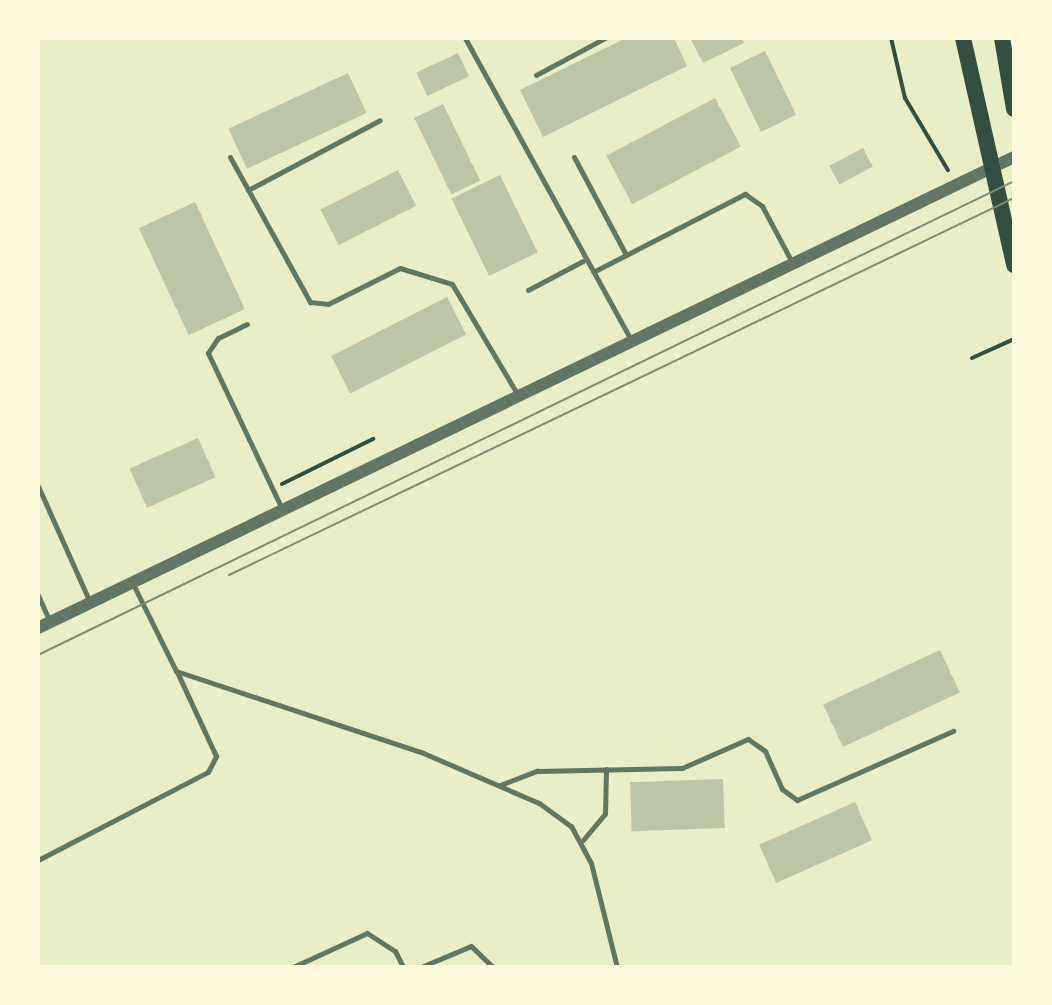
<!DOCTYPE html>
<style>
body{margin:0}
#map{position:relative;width:1052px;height:1005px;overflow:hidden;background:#e9edc9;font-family:Merriweather,serif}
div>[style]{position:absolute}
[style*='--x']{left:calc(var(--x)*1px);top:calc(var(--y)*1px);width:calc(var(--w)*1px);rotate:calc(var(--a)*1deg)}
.building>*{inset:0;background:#bcc5a7;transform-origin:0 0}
.path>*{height:4px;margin:-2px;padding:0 2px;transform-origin:2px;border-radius:2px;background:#344e41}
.service>*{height:5px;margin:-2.5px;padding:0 2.5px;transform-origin:2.5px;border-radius:2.5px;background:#617663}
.tertiary>*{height:12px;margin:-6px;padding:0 6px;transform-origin:6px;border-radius:6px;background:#617663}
.trunk>*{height:16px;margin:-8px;padding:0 8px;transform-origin:8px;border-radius:8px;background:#344e41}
.tram>*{height:2px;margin:-1px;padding:0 1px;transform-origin:1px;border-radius:1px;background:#7c8e77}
span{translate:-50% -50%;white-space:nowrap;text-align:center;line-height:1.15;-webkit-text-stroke:8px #fefae0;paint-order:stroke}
.frame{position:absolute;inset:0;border:40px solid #fefae0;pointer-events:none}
</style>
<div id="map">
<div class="building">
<div style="clip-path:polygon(626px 38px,674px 38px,687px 66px,543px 137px,520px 90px)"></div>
<div style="clip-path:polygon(690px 38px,742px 38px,744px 43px,703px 63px)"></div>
<div style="left:765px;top:51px;width:71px;height:39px;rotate:64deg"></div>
<div style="left:458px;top:53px;width:26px;height:46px;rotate:65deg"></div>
<div style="left:348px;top:73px;width:44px;height:132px;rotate:65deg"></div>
<div style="left:715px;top:98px;width:55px;height:123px;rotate:62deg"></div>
<div style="left:443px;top:104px;width:85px;height:32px;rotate:64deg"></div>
<div style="left:863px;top:148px;width:21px;height:38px;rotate:62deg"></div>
<div style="left:398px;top:170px;width:40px;height:87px;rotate:63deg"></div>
<div style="left:500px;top:175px;width:86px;height:54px;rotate:64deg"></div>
<div style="left:195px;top:202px;width:118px;height:62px;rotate:65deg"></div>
<div style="left:447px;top:297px;width:42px;height:130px;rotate:63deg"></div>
<div style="left:198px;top:438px;width:43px;height:75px;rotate:66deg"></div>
<div style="left:940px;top:650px;width:47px;height:129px;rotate:65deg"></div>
<div style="left:723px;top:779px;width:49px;height:93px;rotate:88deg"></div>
<div style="left:855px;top:802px;width:42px;height:105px;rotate:66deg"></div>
</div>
<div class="path">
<div style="--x:891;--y:38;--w:62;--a:76.9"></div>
<div style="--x:905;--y:98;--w:84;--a:59.2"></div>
<div style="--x:972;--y:358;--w:46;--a:-24.3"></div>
<div style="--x:282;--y:484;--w:102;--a:-26.3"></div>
</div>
<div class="service">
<div style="--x:465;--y:38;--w:347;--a:61.2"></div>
<div style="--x:536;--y:75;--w:78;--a:-28.2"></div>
<div style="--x:230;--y:157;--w:166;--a:61.1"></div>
<div style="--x:310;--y:302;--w:18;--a:6"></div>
<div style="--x:328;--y:304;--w:80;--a:-26.6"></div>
<div style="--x:400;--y:268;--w:54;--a:17.1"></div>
<div style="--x:452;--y:284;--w:129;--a:59.3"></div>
<div style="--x:574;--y:157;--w:111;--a:62"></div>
<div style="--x:248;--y:190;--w:149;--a:-27.9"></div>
<div style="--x:595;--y:271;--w:169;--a:-27.2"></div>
<div style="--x:745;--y:194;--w:21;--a:35"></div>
<div style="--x:762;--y:206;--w:66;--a:61.9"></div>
<div style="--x:528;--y:290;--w:62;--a:-27.8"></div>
<div style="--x:247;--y:324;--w:32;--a:154"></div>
<div style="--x:218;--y:338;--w:18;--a:124"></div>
<div style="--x:208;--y:353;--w:170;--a:64.6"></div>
<div style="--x:38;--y:486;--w:127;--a:65.9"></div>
<div style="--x:133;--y:584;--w:97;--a:63.7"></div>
<div style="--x:176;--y:671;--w:258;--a:18.3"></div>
<div style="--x:421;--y:752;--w:129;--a:23.4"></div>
<div style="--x:539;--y:803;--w:39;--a:36"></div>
<div style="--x:571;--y:826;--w:42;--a:61.6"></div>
<div style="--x:591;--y:863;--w:107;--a:76"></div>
<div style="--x:38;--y:595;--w:27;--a:66"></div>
<div style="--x:500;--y:785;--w:40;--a:-21"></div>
<div style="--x:537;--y:771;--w:145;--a:-1.2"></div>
<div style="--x:682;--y:768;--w:72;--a:-23.7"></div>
<div style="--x:748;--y:739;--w:21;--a:35"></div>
<div style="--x:765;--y:751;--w:42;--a:65.9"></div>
<div style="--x:782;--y:789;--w:19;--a:36"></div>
<div style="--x:797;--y:800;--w:171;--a:-23.9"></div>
<div style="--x:583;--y:840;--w:34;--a:-50"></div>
<div style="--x:605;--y:814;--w:45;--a:-88.7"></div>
<div style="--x:38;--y:860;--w:191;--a:-27.4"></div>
<div style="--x:208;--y:772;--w:18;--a:-63"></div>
<div style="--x:216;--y:756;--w:93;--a:-114.9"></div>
<div style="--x:293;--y:967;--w:81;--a:-24.7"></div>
<div style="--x:367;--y:933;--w:33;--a:33"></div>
<div style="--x:395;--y:951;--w:18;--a:63"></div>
<div style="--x:421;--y:967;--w:54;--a:-22.8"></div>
<div style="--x:471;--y:946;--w:30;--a:44"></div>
</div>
<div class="tertiary">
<div style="--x:38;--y:628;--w:1084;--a:-25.76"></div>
</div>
<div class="trunk">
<div style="--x:963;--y:38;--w:233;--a:77.3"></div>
<div style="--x:1002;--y:38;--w:72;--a:80.4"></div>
</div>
<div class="tram">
<div style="--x:229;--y:575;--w:871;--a:-25.65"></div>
<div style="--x:38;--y:655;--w:1085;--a:-25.9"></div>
</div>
<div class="frame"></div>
</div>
